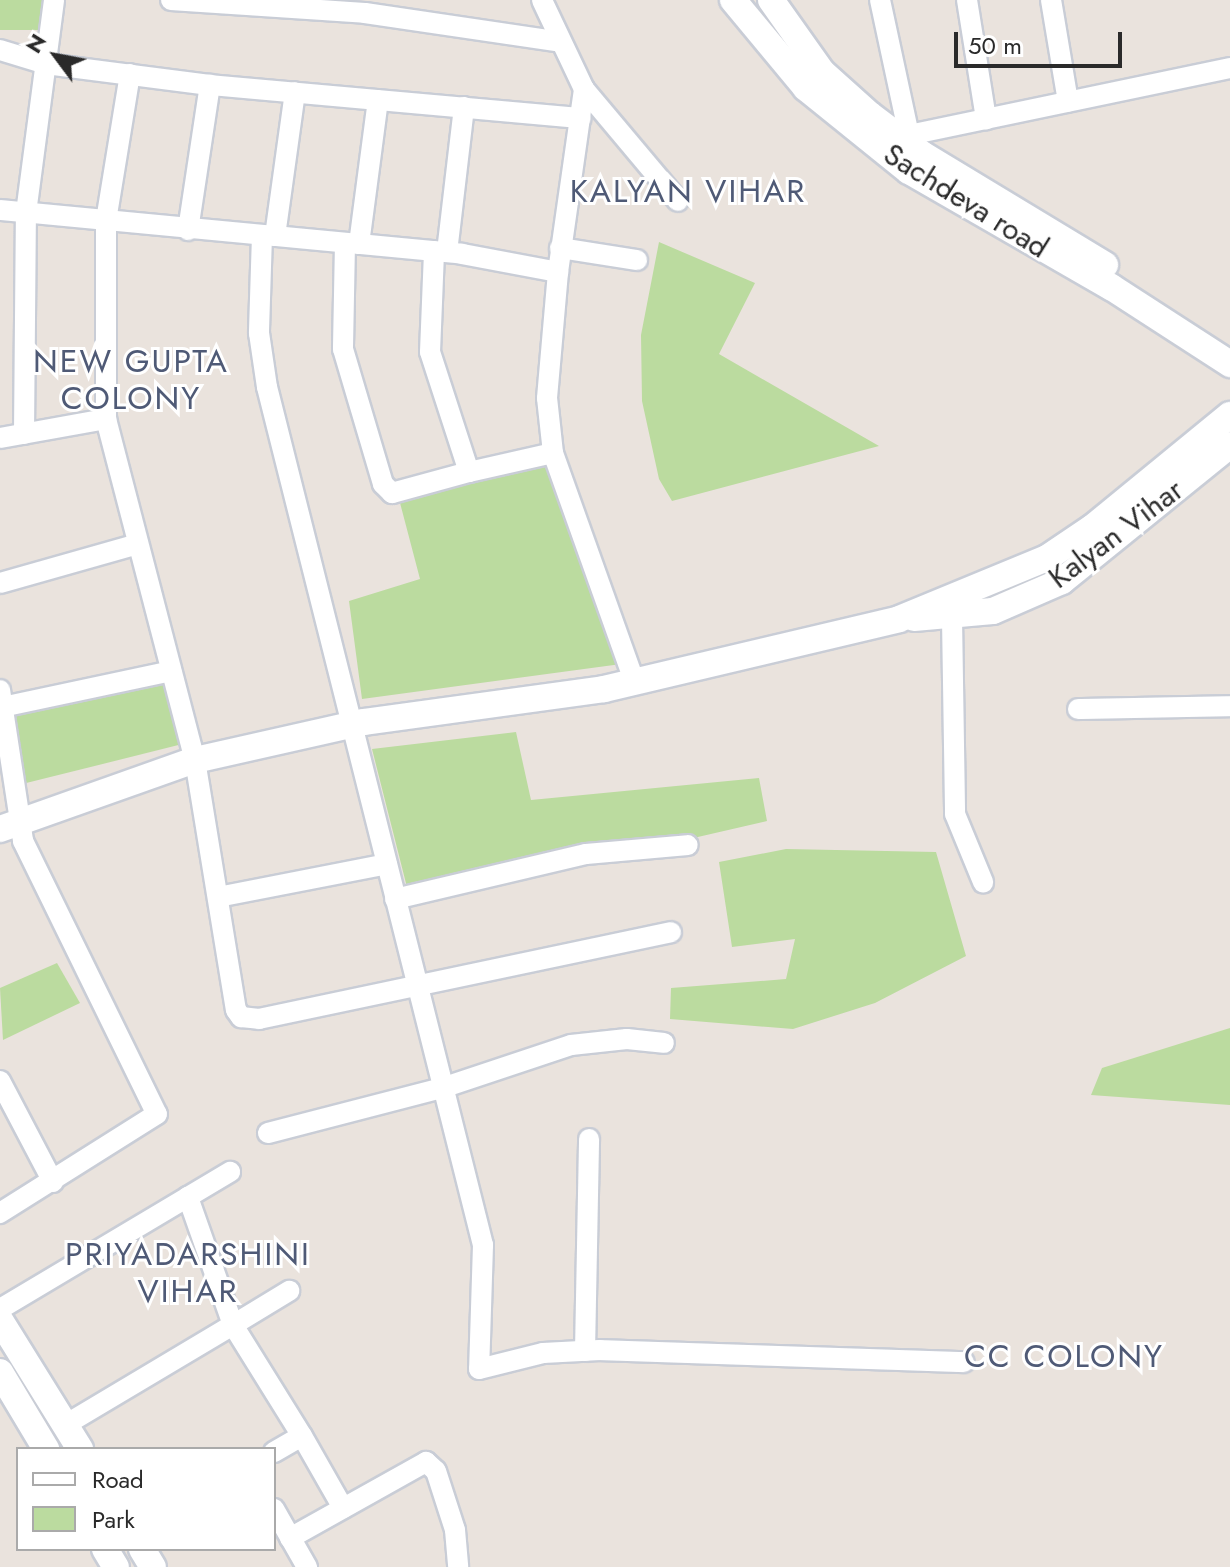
<!DOCTYPE html>
<style>
body{margin:0}
#map{position:relative;width:1230px;height:1567px;overflow:hidden;background:#eae3dd;font-family:Jost,sans-serif}
div>[style]{position:absolute}
[style*='--x']{left:calc(var(--x)*1px);top:calc(var(--y)*1px);width:calc(var(--w)*1px);rotate:calc(var(--a)*1deg)}
.green>*{inset:0;background:#bbdb9f;transform-origin:0 0}
.roads{filter:drop-shadow(2px 0 #c9cdd6) drop-shadow(-2px 0 #c9cdd6) drop-shadow(0 2px #c9cdd6) drop-shadow(0 -2px #c9cdd6)}
.minor>*{height:20px;margin:-10px;padding:0 10px;transform-origin:10px;border-radius:10px;background:#fff}
.tertiary>*{height:26px;margin:-13px;padding:0 13px;transform-origin:13px;border-radius:13px;background:#fff}
span{translate:-50% -50%;white-space:nowrap;text-align:center;line-height:1.15;-webkit-text-stroke:6px #fff;paint-order:stroke}
.street-label{font-size:30px;color:#2a2a2a}
.neighbourhood-label{font-size:32px;color:#4f5a76;letter-spacing:2px}
.legend{position:absolute;left:16px;top:1447px;width:260px;height:104px;box-sizing:border-box;background:#fff;border:2px solid #aaa;margin:0;padding:10px 14px;list-style:none;font-size:24px;color:#2a2a2a}
.legend li{display:flex;align-items:center;gap:16px;height:40px}
.legend b{width:40px;border:2px solid #aaa}
.north{position:absolute;left:16px;top:16px;width:80px;height:80px;-webkit-text-stroke:6px #fff;paint-order:stroke;rotate:302deg;font-size:22px;font-weight:700;line-height:32px;text-align:center;color:#2a2a2a}
.north::after{content:'';display:block;margin:auto;width:28px;height:36px;background:#2a2a2a;clip-path:polygon(50% 0,100% 100%,50% 72%,0 100%)}
.scale{position:absolute;left:954px;top:32px;width:168px;height:36px;box-sizing:border-box;border:4px solid #2a2a2a;border-top:0;padding-left:10px;font-size:24px;line-height:28px;white-space:nowrap;color:#2a2a2a;-webkit-text-stroke:6px #fff;paint-order:stroke}
</style>
<div id="map">
<div class="green">
<div style="left:0;top:0;width:44px;height:30px"></div>
<div style="clip-path:polygon(659px 242px,755px 283px,719px 354px,879px 446px,672px 501px,659px 479px,642px 401px,641px 335px)"></div>
<div style="clip-path:polygon(563px 458px,636px 662px,362px 699px,349px 601px,420px 579px,399px 499px)"></div>
<div style="left:162px;top:675px;width:72px;height:161px;rotate:76deg"></div>
<div style="clip-path:polygon(516px 732px,531px 800px,759px 778px,767px 821px,411px 903px,372px 749px)"></div>
<div style="clip-path:polygon(786px 849px,936px 852px,966px 956px,875px 1003px,793px 1029px,670px 1019px,671px 988px,786px 979px,795px 939px,732px 947px,719px 862px)"></div>
<div style="clip-path:polygon(57px 963px,80px 1003px,3px 1040px,0 988px)"></div>
<div style="clip-path:polygon(1230px 1028px,1230px 1105px,1091px 1095px,1102px 1068px)"></div>
</div>
<div class="roads">
<div class="minor">
<div style="--x:171;--y:0;--w:194;--a:3.8"></div>
<div style="--x:365;--y:13;--w:198;--a:8.4"></div>
<div style="--x:880;--y:0;--w:138;--a:77.9"></div>
<div style="--x:909;--y:135;--w:9;--a:159"></div>
<div style="--x:967;--y:0;--w:121;--a:80.9"></div>
<div style="--x:1051;--y:0;--w:103;--a:80.5"></div>
<div style="--x:0;--y:50;--w:48;--a:16.9"></div>
<div style="--x:46;--y:64;--w:165;--a:7.3"></div>
<div style="--x:210;--y:85;--w:372;--a:5.1"></div>
<div style="--x:130;--y:74;--w:148;--a:99.3"></div>
<div style="--x:106;--y:220;--w:199;--a:90"></div>
<div style="--x:106;--y:419;--w:352;--a:75.4"></div>
<div style="--x:195;--y:760;--w:253;--a:80.7"></div>
<div style="--x:236;--y:1010;--w:9;--a:54"></div>
<div style="--x:241;--y:1017;--w:18;--a:6"></div>
<div style="--x:259;--y:1019;--w:421;--a:-11.9"></div>
<div style="--x:584;--y:89;--w:146;--a:50"></div>
<div style="--x:909;--y:135;--w:328;--a:-11.8"></div>
<div style="--x:0;--y:210;--w:464;--a:5.4"></div>
<div style="--x:462;--y:254;--w:98;--a:10.6"></div>
<div style="--x:558;--y:272;--w:185;--a:-81.9"></div>
<div style="--x:584;--y:89;--w:98;--a:-115.3"></div>
<div style="--x:188;--y:230;--w:147;--a:-81.4"></div>
<div style="--x:262;--y:235;--w:98;--a:91.8"></div>
<div style="--x:259;--y:333;--w:55;--a:81.6"></div>
<div style="--x:267;--y:387;--w:885;--a:75.87"></div>
<div style="--x:483;--y:1245;--w:124;--a:91.8"></div>
<div style="--x:479;--y:1369;--w:66;--a:-14"></div>
<div style="--x:543;--y:1353;--w:57;--a:-3"></div>
<div style="--x:600;--y:1350;--w:364;--a:1.9"></div>
<div style="--x:275;--y:236;--w:145;--a:-82.1"></div>
<div style="--x:345;--y:243;--w:106;--a:91.1"></div>
<div style="--x:343;--y:349;--w:141;--a:73.5"></div>
<div style="--x:383;--y:484;--w:13;--a:45"></div>
<div style="--x:392;--y:493;--w:80;--a:-15.3"></div>
<div style="--x:469;--y:472;--w:126;--a:-108"></div>
<div style="--x:430;--y:352;--w:101;--a:-87.7"></div>
<div style="--x:359;--y:244;--w:145;--a:-82.5"></div>
<div style="--x:560;--y:248;--w:78;--a:8.9"></div>
<div style="--x:447;--y:252;--w:146;--a:-83.3"></div>
<div style="--x:24;--y:434;--w:221;--a:-89.5"></div>
<div style="--x:26;--y:213;--w:215;--a:-82.5"></div>
<div style="--x:0;--y:438;--w:108;--a:-10.2"></div>
<div style="--x:553;--y:453;--w:242;--a:70.4"></div>
<div style="--x:469;--y:472;--w:86;--a:-12.7"></div>
<div style="--x:553;--y:453;--w:55;--a:-96.2"></div>
<div style="--x:547;--y:398;--w:126;--a:-85"></div>
<div style="--x:0;--y:583;--w:143;--a:-15.8"></div>
<div style="--x:952;--y:618;--w:196;--a:89.1"></div>
<div style="--x:955;--y:814;--w:74;--a:67.6"></div>
<div style="--x:0;--y:690;--w:153;--a:81.3"></div>
<div style="--x:23;--y:841;--w:304;--a:63.9"></div>
<div style="--x:157;--y:1114;--w:186;--a:147.8"></div>
<div style="--x:2;--y:707;--w:173;--a:-12"></div>
<div style="--x:1078;--y:709;--w:152;--a:-1.1"></div>
<div style="--x:218;--y:897;--w:172;--a:-11"></div>
<div style="--x:395;--y:899;--w:196;--a:-13.3"></div>
<div style="--x:586;--y:854;--w:102;--a:-5"></div>
<div style="--x:0;--y:1081;--w:114;--a:62.3"></div>
<div style="--x:268;--y:1133;--w:180;--a:-14.5"></div>
<div style="--x:442;--y:1088;--w:136;--a:-18.4"></div>
<div style="--x:571;--y:1045;--w:56;--a:-6.1"></div>
<div style="--x:627;--y:1039;--w:37;--a:6"></div>
<div style="--x:0;--y:1309;--w:268;--a:-30.8"></div>
<div style="--x:585;--y:1351;--w:212;--a:-88.9"></div>
<div style="--x:65;--y:1425;--w:196;--a:-30.8"></div>
<div style="--x:233;--y:1325;--w:136;--a:-109.4"></div>
<div style="--x:302;--y:1436;--w:83;--a:60.3"></div>
<div style="--x:274;--y:1452;--w:32;--a:-30"></div>
<div style="--x:302;--y:1436;--w:131;--a:-121.9"></div>
<div style="--x:233;--y:1325;--w:66;--a:-31.3"></div>
<div style="--x:274;--y:1509;--w:67;--a:60.4"></div>
<div style="--x:290;--y:1538;--w:156;--a:-29.2"></div>
<div style="--x:426;--y:1462;--w:13;--a:42"></div>
<div style="--x:436;--y:1471;--w:62;--a:72.1"></div>
<div style="--x:455;--y:1530;--w:37;--a:85"></div>
</div>
<div class="tertiary">
<div style="--x:733;--y:0;--w:114;--a:50.3"></div>
<div style="--x:806;--y:88;--w:132;--a:38.9"></div>
<div style="--x:909;--y:171;--w:233;--a:29.9"></div>
<div style="--x:1111;--y:287;--w:142;--a:32.9"></div>
<div style="--x:771;--y:0;--w:88;--a:54.7"></div>
<div style="--x:822;--y:72;--w:64;--a:41.9"></div>
<div style="--x:870;--y:115;--w:65;--a:36.9"></div>
<div style="--x:922;--y:154;--w:214;--a:31.2"></div>
<div style="--x:914;--y:618;--w:79;--a:-5.1"></div>
<div style="--x:993;--y:611;--w:75;--a:-23.5"></div>
<div style="--x:1062;--y:581;--w:216;--a:-39"></div>
<div style="--x:0;--y:829;--w:207;--a:-19.5"></div>
<div style="--x:195;--y:760;--w:172;--a:-12.7"></div>
<div style="--x:363;--y:722;--w:243;--a:-7.8"></div>
<div style="--x:604;--y:689;--w:303;--a:-13.3"></div>
<div style="--x:899;--y:619;--w:160;--a:-22.4"></div>
<div style="--x:1047;--y:558;--w:55;--a:-34"></div>
<div style="--x:1093;--y:527;--w:177;--a:-39.3"></div>
<div style="--x:0;--y:1320;--w:152;--a:58.2"></div>
<div style="--x:0;--y:1372;--w:90;--a:59.1"></div>
<div style="--x:105;--y:1549;--w:21;--a:59"></div>
<div style="--x:142;--y:1549;--w:21;--a:59"></div>
</div>
</div>
<div class="street-label">
<span style="left:966px;top:201px;rotate:32deg">Sachdeva road</span>
<span style="left:1116px;top:534px;rotate:-37deg">Kalyan Vihar</span>
</div>
<div class="neighbourhood-label">
<span style="left:688px;top:191px">KALYAN VIHAR</span>
<span style="left:131px;top:380px">NEW GUPTA<br>COLONY</span>
<span style="left:188px;top:1273px">PRIYADARSHINI<br>VIHAR</span>
<span style="left:1064px;top:1356px">CC COLONY</span>
</div>
<ul class="legend">
<li><b style="height:10px;background:#fff"></b>Road</li>
<li><b style="height:22px;background:#bbdb9f"></b>Park</li>
</ul>
<div class="north">N</div>
<div class="scale">50 m</div>
</div>
